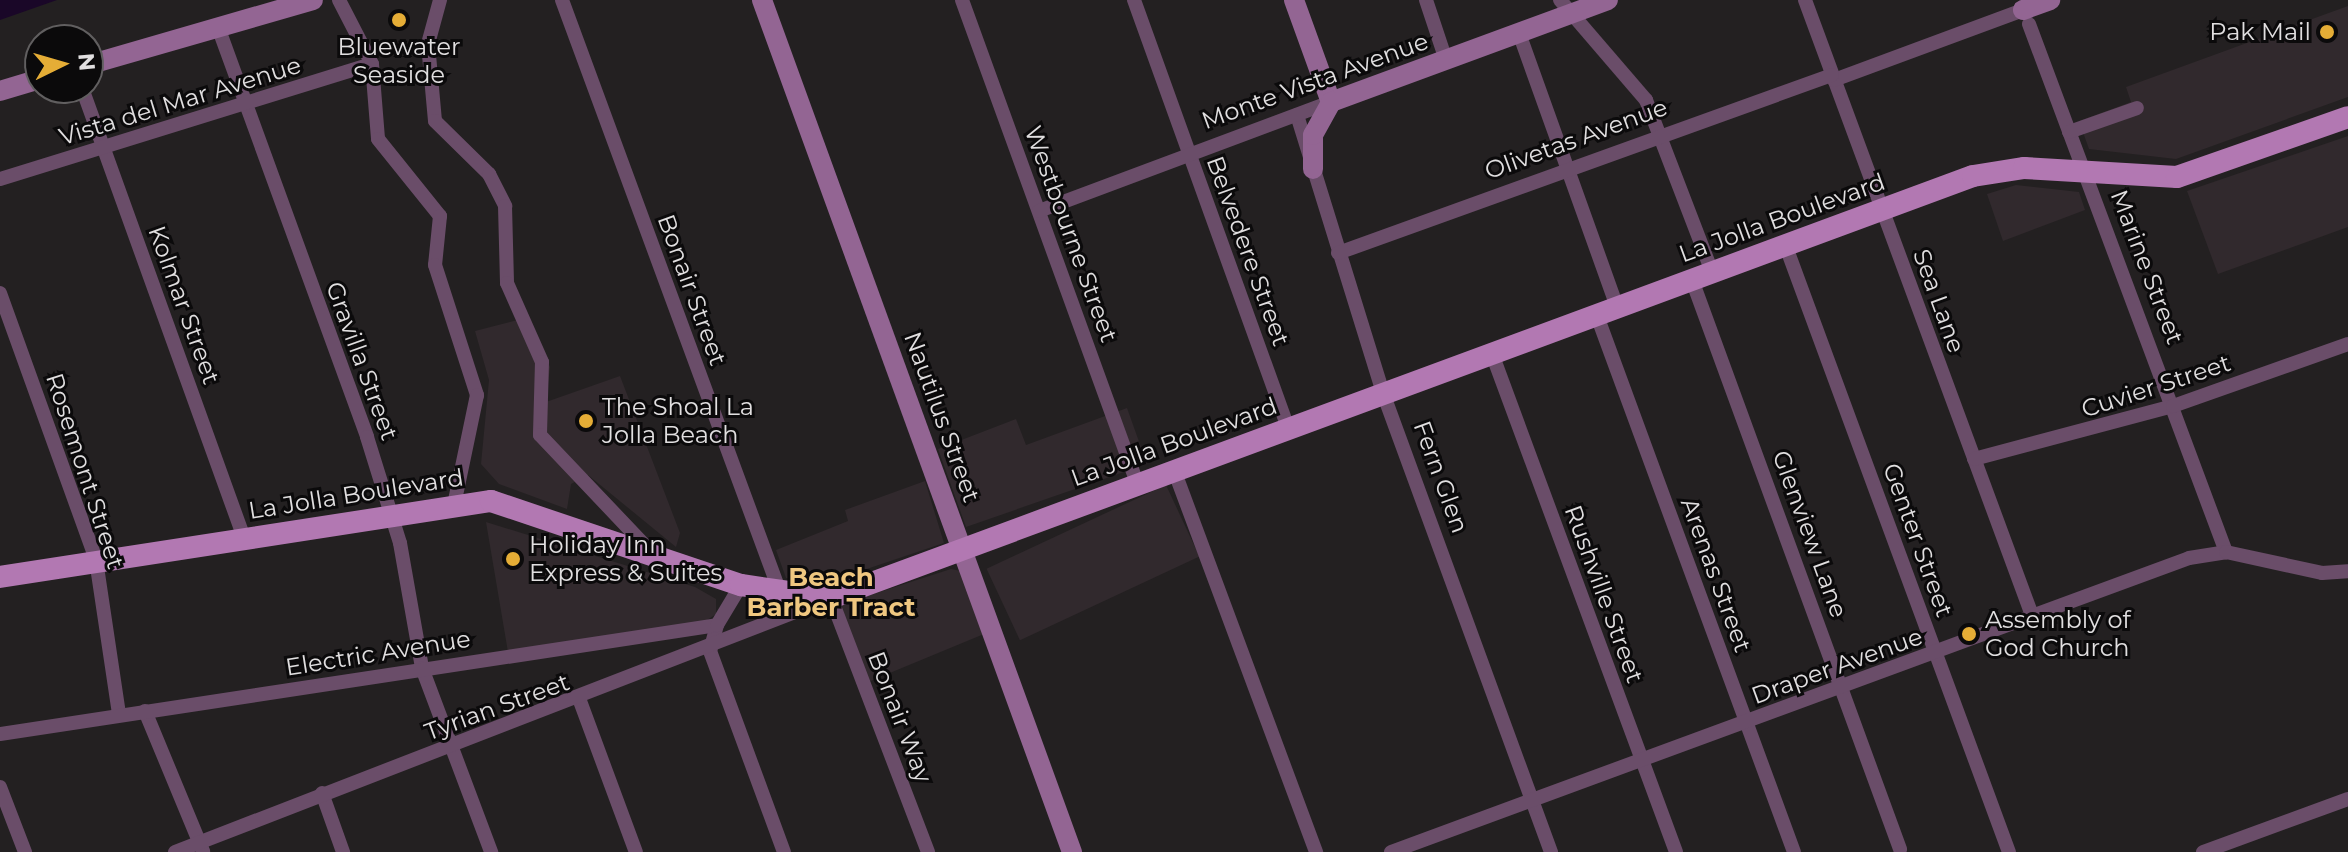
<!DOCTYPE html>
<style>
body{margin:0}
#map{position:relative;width:2348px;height:852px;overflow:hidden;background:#232021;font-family:Montserrat,sans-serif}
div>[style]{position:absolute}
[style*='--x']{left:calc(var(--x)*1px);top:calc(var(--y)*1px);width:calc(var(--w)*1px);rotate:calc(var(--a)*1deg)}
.built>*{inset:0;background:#31292d;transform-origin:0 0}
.water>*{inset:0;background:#1a0728}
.street>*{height:14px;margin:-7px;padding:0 7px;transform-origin:7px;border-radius:7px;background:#6a4d69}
.secondary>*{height:20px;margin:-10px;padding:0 10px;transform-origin:10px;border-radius:10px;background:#936593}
.primary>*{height:22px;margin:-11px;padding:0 11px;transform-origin:11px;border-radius:11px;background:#b278b2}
.dots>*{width:22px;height:22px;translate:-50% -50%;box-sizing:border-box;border:4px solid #0b0a0b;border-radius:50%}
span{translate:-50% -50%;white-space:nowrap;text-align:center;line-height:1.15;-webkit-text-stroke:6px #0b0a0b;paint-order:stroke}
.poi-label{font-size:24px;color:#e1dfe0}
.right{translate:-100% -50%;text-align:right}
.left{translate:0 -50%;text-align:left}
.street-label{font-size:24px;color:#e1dfe0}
.neighbourhood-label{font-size:26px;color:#efc780;font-weight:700}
.north{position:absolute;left:24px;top:24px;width:80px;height:80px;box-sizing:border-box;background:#0b0a0b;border:2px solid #615f60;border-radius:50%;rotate:85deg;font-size:22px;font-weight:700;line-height:32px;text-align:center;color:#e1dfe0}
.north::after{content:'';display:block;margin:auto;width:28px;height:36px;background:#e5ad36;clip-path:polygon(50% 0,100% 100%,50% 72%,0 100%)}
</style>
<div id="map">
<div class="built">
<div style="clip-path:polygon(2348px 6px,2348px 97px,2176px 159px,2089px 149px,2079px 121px,2131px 102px,2126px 87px)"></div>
<div style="clip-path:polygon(2348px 136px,2348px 227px,2218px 274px,2187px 191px)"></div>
<div style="clip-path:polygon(2016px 185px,2079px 192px,2085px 210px,2003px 241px,1987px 194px)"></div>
<div style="clip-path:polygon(529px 317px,550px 367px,546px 402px,620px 376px,680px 533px,676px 547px,588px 475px,571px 484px,567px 509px,499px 484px,481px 464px,489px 380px,475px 331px)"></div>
<div style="clip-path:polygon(1127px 408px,1147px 464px,966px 527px,938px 449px,1016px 419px,1026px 445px)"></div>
<div style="clip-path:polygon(925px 481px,944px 543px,828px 582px,786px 578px,776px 550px,848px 521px,845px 510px)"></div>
<div style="left:1166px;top:485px;width:79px;height:198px;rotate:65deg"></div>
<div style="clip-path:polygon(486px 522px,695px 587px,716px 599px,716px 614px,703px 623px,508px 652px)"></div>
<div style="clip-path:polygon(951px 569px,961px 571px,984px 634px,868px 682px,839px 605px)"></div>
</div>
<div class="water">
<div style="clip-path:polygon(0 0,57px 0,0 20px)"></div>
</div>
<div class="street">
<div style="--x:339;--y:0;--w:72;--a:62.7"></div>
<div style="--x:372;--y:64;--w:75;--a:85.4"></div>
<div style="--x:378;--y:139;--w:99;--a:51.2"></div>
<div style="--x:440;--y:216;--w:49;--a:95.8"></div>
<div style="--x:435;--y:265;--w:137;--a:72.1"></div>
<div style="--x:477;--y:395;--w:112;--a:101.8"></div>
<div style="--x:440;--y:0;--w:46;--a:105.3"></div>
<div style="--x:428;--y:44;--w:77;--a:84.8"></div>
<div style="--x:435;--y:121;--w:76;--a:44.5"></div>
<div style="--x:489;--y:174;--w:36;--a:63"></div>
<div style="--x:505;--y:206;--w:77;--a:88.5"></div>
<div style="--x:507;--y:283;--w:86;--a:66.1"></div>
<div style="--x:542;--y:362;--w:73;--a:91.6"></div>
<div style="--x:540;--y:435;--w:158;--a:46.5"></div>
<div style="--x:562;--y:0;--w:634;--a:69.79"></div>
<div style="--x:962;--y:0;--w:514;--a:70.08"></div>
<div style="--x:1134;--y:0;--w:454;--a:70.2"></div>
<div style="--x:1426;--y:0;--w:63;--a:71.6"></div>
<div style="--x:1560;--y:0;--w:132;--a:49.3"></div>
<div style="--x:1646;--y:100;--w:184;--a:69"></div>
<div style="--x:1805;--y:0;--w:659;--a:69.75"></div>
<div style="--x:2029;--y:24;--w:564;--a:69.54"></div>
<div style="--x:218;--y:27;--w:436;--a:70"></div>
<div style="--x:367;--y:437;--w:111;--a:72.7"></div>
<div style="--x:400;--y:543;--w:127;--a:80"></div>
<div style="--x:422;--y:668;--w:197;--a:69.4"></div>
<div style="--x:1519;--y:33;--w:290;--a:70.3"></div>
<div style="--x:1834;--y:80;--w:202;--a:-20.3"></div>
<div style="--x:82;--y:88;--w:478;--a:70.2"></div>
<div style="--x:1297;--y:115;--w:291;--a:72.8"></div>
<div style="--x:1383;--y:393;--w:489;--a:69.9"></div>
<div style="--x:2069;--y:132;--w:72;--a:-19.4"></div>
<div style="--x:0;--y:179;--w:389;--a:-17.2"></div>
<div style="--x:1039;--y:211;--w:312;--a:-20.5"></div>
<div style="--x:1785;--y:244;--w:648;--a:69.78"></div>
<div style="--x:1338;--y:253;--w:525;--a:-19.82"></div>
<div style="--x:1692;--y:280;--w:606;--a:69.92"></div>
<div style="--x:0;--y:293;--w:284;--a:70.2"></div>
<div style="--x:96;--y:560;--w:156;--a:81.5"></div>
<div style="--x:1596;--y:313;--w:574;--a:69.83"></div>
<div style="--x:1491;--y:351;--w:534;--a:69.73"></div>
<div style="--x:1974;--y:459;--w:206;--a:-14.9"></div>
<div style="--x:2173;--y:406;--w:186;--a:-19.5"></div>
<div style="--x:1174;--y:470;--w:408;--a:69.6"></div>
<div style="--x:717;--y:625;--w:27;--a:105"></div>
<div style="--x:710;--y:651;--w:214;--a:69.8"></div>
<div style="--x:580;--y:701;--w:161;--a:69.7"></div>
<div style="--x:145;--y:711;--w:152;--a:67.5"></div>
<div style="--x:0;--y:734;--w:725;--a:-8.64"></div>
<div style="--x:717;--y:625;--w:47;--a:-59"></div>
<div style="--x:0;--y:787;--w:70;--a:69"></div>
<div style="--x:322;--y:793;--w:63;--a:70.4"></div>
<div style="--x:175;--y:852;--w:703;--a:-21.17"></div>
<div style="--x:831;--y:598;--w:272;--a:69.1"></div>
<div style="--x:1391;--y:852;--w:850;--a:-20.22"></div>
<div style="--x:2189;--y:558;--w:37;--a:-9"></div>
<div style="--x:2226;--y:552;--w:98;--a:12.3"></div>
<div style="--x:2322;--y:573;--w:26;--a:-4"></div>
<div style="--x:2203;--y:852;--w:154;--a:-20.1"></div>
</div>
<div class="secondary">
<div style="--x:762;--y:0;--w:907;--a:70.01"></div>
<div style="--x:1294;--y:0;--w:109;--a:70.1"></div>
<div style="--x:2023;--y:10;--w:29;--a:-20"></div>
<div style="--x:88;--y:65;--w:234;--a:-16.1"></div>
<div style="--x:0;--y:91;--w:42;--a:-16.7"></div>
<div style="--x:1331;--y:102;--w:295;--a:-20.2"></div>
<div style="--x:1313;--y:169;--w:34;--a:-90"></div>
<div style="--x:1313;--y:135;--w:38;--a:-61"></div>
</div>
<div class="primary">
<div style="--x:0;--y:577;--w:497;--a:-8.8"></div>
<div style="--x:491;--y:501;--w:264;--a:18.6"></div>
<div style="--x:741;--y:585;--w:91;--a:8.2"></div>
<div style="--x:831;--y:598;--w:1217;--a:-20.28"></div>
<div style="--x:1973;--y:176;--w:52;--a:-8.9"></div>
<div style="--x:2024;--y:168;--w:153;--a:3.4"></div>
<div style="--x:2177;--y:177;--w:181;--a:-19.3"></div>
</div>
<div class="dots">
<div style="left:399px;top:20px;background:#e5ad36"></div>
<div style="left:2327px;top:32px;background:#e5ad36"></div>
<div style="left:586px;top:421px;background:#e5ad36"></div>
<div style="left:513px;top:559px;background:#e5ad36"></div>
<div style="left:1969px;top:634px;background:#e5ad36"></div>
</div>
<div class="poi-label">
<span class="right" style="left:2311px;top:32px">Pak Mail</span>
<span style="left:399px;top:61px">Bluewater<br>Seaside</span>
<span class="left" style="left:602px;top:421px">The Shoal La<br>Jolla Beach</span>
<span class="left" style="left:529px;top:559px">Holiday Inn<br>Express &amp; Suites</span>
<span class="left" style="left:1985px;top:634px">Assembly of<br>God Church</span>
</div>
<div class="street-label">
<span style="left:1315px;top:81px;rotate:-20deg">Monte Vista Avenue</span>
<span style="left:180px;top:101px;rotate:-17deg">Vista del Mar Avenue</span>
<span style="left:1576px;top:139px;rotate:-20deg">Olivetas Avenue</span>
<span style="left:1782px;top:218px;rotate:-20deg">La Jolla Boulevard</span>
<span style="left:1071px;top:234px;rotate:70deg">Westbourne Street</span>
<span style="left:1248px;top:251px;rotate:70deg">Belvedere Street</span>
<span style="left:2147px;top:267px;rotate:69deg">Marine Street</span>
<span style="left:692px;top:290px;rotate:70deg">Bonair Street</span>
<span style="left:1939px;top:301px;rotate:70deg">Sea Lane</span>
<span style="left:184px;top:305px;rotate:70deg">Kolmar Street</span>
<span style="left:362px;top:361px;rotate:70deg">Gravilla Street</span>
<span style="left:2156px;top:386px;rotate:-18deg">Cuvier Street</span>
<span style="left:942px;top:417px;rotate:70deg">Nautilus Street</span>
<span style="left:1174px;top:442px;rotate:-20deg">La Jolla Boulevard</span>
<span style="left:85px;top:471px;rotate:72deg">Rosemont Street</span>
<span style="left:1441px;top:477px;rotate:70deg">Fern Glen</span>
<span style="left:356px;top:494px;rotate:-9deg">La Jolla Boulevard</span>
<span style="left:1810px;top:534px;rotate:70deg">Glenview Lane</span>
<span style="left:1918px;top:540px;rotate:70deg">Genter Street</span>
<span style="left:1716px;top:575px;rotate:70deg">Arenas Street</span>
<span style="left:1604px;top:594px;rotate:70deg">Rushville Street</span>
<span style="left:378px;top:653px;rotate:-9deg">Electric Avenue</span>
<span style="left:1837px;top:666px;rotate:-20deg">Draper Avenue</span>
<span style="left:497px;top:707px;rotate:-20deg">Tyrian Street</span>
<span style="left:900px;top:717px;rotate:69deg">Bonair Way</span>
</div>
<div class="neighbourhood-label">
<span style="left:831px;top:593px">Beach<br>Barber Tract</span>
</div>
<div class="north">N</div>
</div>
